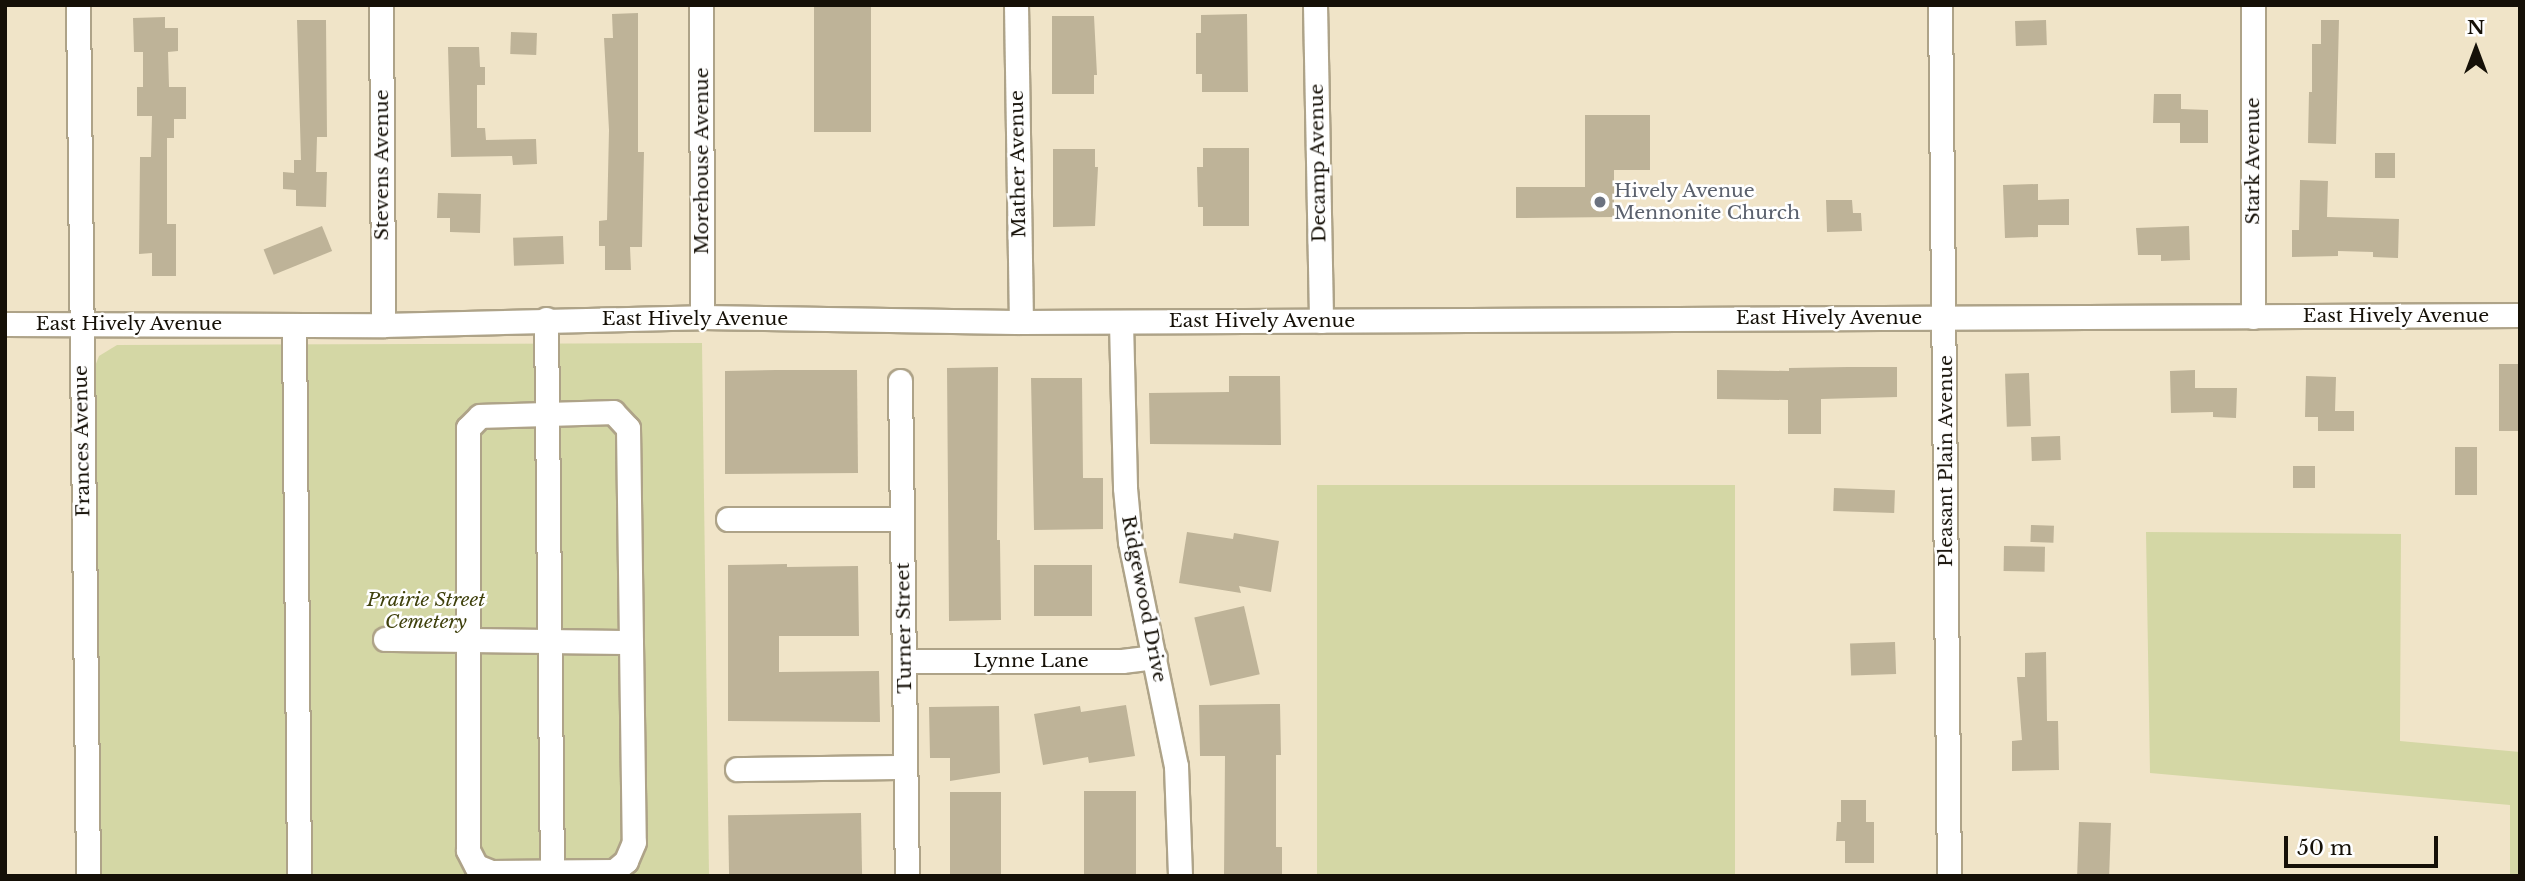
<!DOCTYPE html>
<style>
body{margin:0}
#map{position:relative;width:2525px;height:881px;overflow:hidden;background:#f0e4c8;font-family:"Libre Baskerville",serif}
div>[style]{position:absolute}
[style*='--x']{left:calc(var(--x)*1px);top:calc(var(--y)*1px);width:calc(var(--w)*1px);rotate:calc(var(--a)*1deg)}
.green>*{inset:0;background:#d4d7a5;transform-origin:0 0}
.building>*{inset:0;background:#beb398;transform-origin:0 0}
.roads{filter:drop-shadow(2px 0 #aea388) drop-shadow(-2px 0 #aea388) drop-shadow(0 2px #aea388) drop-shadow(0 -2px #aea388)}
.minor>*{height:23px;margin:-11.5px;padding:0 11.5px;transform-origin:11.5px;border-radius:11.5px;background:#fff}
.dots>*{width:19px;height:19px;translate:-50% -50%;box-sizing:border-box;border:4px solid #fff;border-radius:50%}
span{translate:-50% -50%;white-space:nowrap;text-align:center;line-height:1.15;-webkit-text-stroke:5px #fff;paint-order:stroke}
.street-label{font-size:19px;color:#151007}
.worship-label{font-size:19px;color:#5b616d}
.left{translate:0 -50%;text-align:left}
.park-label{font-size:19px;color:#3f400c;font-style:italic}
.frame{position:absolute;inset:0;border:7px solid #151007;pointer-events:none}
.north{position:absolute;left:2441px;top:14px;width:70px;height:70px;-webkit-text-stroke:5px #fff;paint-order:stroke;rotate:0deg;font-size:19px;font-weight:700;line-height:28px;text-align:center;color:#151007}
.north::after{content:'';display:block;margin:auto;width:24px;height:32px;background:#151007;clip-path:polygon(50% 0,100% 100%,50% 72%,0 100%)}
.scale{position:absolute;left:2284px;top:836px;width:154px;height:32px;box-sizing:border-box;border:4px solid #151007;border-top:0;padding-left:9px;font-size:21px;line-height:24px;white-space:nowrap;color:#151007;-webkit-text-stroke:5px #fff;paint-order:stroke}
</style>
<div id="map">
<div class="green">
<div style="clip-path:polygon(702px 343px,709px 876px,97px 876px,92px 374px,99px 356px,117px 345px)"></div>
<div style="left:1317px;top:485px;width:418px;height:391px"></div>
<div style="clip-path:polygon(2146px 532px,2401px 534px,2400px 741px,2520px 752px,2520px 876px,2510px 876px,2510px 805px,2150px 773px)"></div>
</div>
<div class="building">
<div style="left:814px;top:5px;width:57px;height:127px"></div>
<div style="clip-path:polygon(638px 13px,638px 152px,644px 152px,642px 247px,630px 247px,631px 270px,605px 270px,605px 246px,599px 246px,599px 221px,607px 220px,609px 130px,604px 38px,613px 38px,612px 14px)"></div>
<div style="clip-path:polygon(1247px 14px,1248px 92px,1202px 92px,1202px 74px,1196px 74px,1196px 33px,1201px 33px,1201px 15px)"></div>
<div style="clip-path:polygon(1052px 16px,1094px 16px,1097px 75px,1094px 75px,1094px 94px,1052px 94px)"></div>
<div style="clip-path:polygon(165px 17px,165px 28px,178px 28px,178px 51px,168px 52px,169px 87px,186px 87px,186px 119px,174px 119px,174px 138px,167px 138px,167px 224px,176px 224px,176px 276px,152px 276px,152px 253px,139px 254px,140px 157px,151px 157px,152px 116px,137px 116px,137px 87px,143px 87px,143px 52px,134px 52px,133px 18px)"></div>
<div style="clip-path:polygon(297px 20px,326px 20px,327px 137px,317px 137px,316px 172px,327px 172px,326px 207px,296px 206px,296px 190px,283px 189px,283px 172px,294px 173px,294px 160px,301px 160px)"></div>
<div style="left:2046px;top:20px;width:25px;height:31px;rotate:88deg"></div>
<div style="clip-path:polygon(2321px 20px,2339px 20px,2336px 144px,2308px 143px,2309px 92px,2312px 92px,2312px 44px,2321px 44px)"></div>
<div style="left:511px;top:32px;width:26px;height:22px;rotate:2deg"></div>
<div style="clip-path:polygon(448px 47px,479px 47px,480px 67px,485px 67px,485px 85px,477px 85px,477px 128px,485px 128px,486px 140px,536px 139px,537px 164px,513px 165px,512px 156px,451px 157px)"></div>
<div style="clip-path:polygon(2154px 94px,2181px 94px,2181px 109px,2208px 110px,2208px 143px,2180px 143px,2180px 123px,2153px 123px)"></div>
<div style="clip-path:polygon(1585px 115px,1650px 115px,1650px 170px,1614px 170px,1614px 217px,1516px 218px,1516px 187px,1585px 187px)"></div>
<div style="clip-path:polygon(1203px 148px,1249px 148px,1249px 226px,1203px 226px,1203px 207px,1198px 207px,1197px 167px,1203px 167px)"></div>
<div style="clip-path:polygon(1053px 149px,1095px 149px,1095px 167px,1098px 167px,1095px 226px,1053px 227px)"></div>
<div style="left:2375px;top:153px;width:20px;height:25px"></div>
<div style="clip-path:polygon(2300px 180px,2328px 181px,2327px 217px,2399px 219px,2398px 258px,2373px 257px,2373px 252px,2338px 251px,2338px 256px,2292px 257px,2292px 230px,2299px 230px)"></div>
<div style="clip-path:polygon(2038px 184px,2038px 200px,2069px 199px,2069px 225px,2038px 225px,2038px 237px,2005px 238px,2003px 185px)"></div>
<div style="clip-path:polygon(438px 193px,481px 194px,480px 233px,450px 232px,450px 218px,437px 218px)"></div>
<div style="clip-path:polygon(1826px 200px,1852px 200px,1853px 213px,1861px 213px,1862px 231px,1827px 232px)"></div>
<div style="left:322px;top:226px;width:27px;height:63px;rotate:68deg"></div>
<div style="clip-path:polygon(2189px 226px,2190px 260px,2161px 261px,2161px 255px,2138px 255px,2136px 228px)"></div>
<div style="left:563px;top:236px;width:28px;height:50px;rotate:88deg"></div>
<div style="left:2499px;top:364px;width:21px;height:67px"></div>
<div style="clip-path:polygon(998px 367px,997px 540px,1000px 540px,1001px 620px,949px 621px,947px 368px)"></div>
<div style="clip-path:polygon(1848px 367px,1897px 367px,1897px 397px,1821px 399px,1821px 434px,1788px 434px,1788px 400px,1717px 399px,1717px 370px,1789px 371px,1789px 368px)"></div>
<div style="clip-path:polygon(776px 370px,857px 370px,858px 473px,725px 474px,725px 371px)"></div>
<div style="clip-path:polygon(2195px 370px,2195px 388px,2237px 388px,2236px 418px,2213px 417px,2213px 412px,2171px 413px,2170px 371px)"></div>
<div style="left:2029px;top:373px;width:53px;height:24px;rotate:88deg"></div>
<div style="clip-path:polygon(1229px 376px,1280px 376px,1281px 445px,1150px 444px,1149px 393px,1229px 392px)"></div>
<div style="clip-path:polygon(2306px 376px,2336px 377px,2335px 411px,2354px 411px,2354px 431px,2318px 431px,2318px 417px,2305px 417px)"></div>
<div style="clip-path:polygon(1031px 378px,1082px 378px,1083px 478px,1103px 478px,1103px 529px,1034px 530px)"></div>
<div style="left:2060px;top:436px;width:24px;height:29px;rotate:88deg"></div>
<div style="left:2455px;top:447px;width:22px;height:48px"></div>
<div style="left:2293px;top:466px;width:22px;height:22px"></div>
<div style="left:1834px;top:488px;width:61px;height:23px;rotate:2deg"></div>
<div style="left:2031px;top:525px;width:23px;height:17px;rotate:2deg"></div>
<div style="clip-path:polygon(1187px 532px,1233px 539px,1234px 533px,1279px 541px,1271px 592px,1239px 586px,1241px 593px,1179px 583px)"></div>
<div style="left:2004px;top:546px;width:41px;height:25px;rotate:1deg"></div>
<div style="clip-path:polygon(787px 564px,787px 567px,858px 566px,859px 636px,779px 636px,779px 672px,879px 671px,880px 722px,728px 721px,728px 565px)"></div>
<div style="left:1034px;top:565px;width:58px;height:51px"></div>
<div style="left:1244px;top:606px;width:70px;height:51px;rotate:77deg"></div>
<div style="left:1895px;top:642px;width:32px;height:45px;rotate:88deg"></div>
<div style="clip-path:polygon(2046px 652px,2047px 721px,2058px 721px,2059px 770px,2012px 771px,2012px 741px,2022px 740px,2017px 677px,2025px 677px,2025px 653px)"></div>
<div style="clip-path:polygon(1280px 704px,1281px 755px,1276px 755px,1276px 847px,1282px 847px,1282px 876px,1224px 876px,1225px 756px,1200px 756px,1199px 705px)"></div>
<div style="clip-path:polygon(1126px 705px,1135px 756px,1089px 763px,1088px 757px,1043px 765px,1034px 714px,1080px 706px,1081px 712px)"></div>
<div style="clip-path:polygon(999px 706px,1000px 773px,950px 781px,950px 758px,930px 758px,929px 707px)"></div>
<div style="left:1084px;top:791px;width:52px;height:85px"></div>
<div style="left:950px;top:792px;width:51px;height:84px"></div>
<div style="clip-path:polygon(1841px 800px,1866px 800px,1866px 822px,1874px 822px,1874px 863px,1845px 863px,1845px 841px,1836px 841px,1837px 822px,1841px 822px)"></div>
<div style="left:861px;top:813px;width:63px;height:133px;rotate:89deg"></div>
<div style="left:2079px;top:822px;width:32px;height:54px;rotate:2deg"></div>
</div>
<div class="roads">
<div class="minor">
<div style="--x:78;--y:5;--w:871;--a:89.34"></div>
<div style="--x:381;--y:5;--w:320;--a:89.6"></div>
<div style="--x:701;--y:5;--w:312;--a:89.8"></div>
<div style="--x:1016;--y:5;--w:317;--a:89.1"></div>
<div style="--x:1315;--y:5;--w:316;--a:88.9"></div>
<div style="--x:1940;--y:5;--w:871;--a:89.41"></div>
<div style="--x:2253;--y:5;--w:312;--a:90"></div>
<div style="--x:546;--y:319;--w:557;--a:89.38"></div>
<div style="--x:1121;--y:322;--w:166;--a:88.6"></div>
<div style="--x:1125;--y:488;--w:54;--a:84.7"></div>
<div style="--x:1130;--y:542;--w:229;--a:78.4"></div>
<div style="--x:1176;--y:766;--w:110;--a:87.9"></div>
<div style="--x:5;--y:324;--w:378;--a:0.2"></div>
<div style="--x:383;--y:325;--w:319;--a:-1.4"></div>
<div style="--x:702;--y:317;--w:319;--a:0.9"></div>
<div style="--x:1021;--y:322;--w:1499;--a:-0.27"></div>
<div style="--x:294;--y:325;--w:551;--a:89.48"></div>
<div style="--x:900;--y:381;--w:495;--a:89.2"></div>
<div style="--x:613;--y:412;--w:22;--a:47"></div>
<div style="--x:628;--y:428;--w:414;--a:89.2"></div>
<div style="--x:634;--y:842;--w:21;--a:113"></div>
<div style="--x:626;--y:861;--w:16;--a:140"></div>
<div style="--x:614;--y:871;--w:123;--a:179.5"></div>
<div style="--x:491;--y:872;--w:16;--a:-158"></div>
<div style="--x:476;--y:866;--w:18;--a:-117"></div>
<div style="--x:468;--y:850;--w:422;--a:-90"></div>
<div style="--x:468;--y:428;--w:17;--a:-45"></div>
<div style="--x:480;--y:416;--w:133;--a:-1.7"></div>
<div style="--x:728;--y:519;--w:174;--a:0"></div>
<div style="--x:385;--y:639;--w:246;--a:0.7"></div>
<div style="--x:906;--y:661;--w:216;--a:0"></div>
<div style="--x:1122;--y:661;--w:33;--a:-7"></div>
<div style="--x:737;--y:769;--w:168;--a:-0.7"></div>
</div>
</div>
<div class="dots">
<div style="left:1600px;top:202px;background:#6b7280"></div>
</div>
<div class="street-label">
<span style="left:702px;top:161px;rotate:-90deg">Morehouse Avenue</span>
<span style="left:2253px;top:161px;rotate:-90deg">Stark Avenue</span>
<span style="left:1318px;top:163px;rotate:-91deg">Decamp Avenue</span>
<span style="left:1018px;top:164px;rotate:-91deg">Mather Avenue</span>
<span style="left:382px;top:165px;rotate:-90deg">Stevens Avenue</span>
<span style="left:2396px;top:316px">East Hively Avenue</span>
<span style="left:1829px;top:318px">East Hively Avenue</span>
<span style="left:695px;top:319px">East Hively Avenue</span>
<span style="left:1262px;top:321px">East Hively Avenue</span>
<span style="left:129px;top:324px">East Hively Avenue</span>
<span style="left:82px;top:441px;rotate:-91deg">Frances Avenue</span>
<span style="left:1946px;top:461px;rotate:-90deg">Pleasant Plain Avenue</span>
<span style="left:1144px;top:599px;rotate:79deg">Ridgewood Drive</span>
<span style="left:904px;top:628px;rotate:-91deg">Turner Street</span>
<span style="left:1031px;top:661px">Lynne Lane</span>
</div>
<div class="worship-label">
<span class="left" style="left:1614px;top:202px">Hively Avenue<br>Mennonite Church</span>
</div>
<div class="park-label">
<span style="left:426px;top:611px">Prairie Street<br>Cemetery</span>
</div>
<div class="frame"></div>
<div class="north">N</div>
<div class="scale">50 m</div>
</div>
